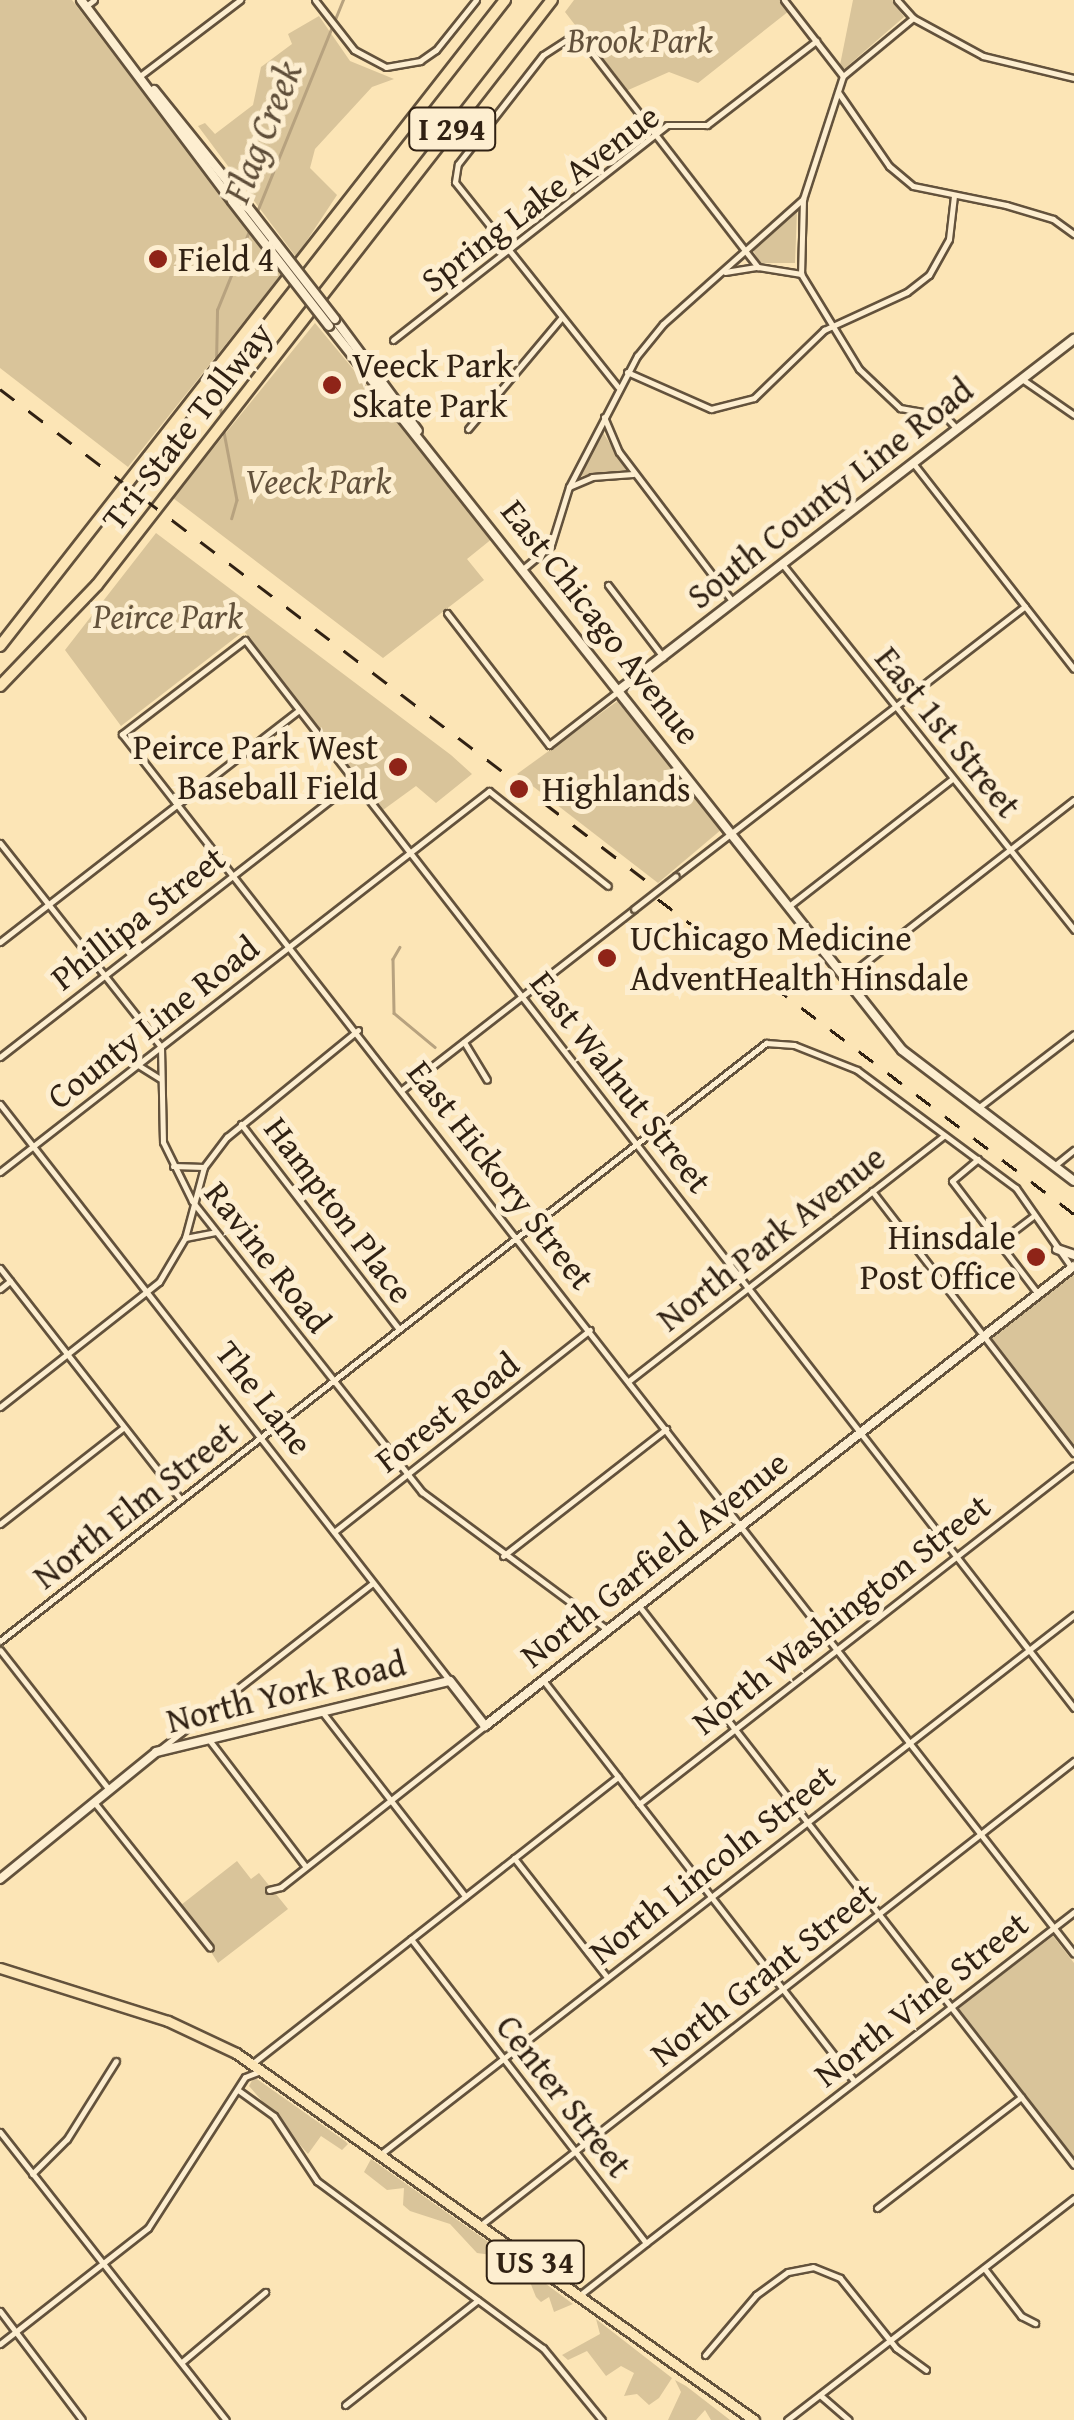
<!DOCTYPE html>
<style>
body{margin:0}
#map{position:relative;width:1074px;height:2420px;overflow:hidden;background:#fce5b6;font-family:"Gentium Book Plus",serif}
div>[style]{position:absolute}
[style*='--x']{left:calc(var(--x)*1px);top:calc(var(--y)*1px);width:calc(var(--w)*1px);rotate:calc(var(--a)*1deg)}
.green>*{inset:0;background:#d9c49a}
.stream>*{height:2.5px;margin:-1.25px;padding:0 1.25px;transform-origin:1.25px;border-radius:1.25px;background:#b7a27f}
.roads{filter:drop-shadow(2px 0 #63523c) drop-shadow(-2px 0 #63523c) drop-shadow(0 2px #63523c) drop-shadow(0 -2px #63523c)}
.street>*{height:5px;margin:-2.5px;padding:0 2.5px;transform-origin:2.5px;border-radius:2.5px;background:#fdeed0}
.secondary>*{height:8px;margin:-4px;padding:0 4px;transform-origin:4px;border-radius:4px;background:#fdeed0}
.primary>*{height:9px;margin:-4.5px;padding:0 4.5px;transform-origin:4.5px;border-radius:4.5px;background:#fce5b6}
.highway>*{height:10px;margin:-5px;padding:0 5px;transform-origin:5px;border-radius:5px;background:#fce5b6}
.rail>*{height:2.5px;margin-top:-1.25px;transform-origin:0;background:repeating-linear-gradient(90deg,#302113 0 18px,transparent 0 36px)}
.bridges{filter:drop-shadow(2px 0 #63523c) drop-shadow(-2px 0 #63523c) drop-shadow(0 2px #63523c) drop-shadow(0 -2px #63523c)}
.street-bridge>*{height:5px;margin:-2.5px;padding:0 2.5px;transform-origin:2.5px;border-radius:2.5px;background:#fdeed0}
.secondary-bridge>*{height:8px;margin:-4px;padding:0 4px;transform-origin:4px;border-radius:4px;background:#fdeed0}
.dots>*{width:28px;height:28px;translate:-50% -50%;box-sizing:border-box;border:5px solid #fdeed0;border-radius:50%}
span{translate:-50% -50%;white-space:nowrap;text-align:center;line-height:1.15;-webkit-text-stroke:10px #fdeed0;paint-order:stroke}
.shield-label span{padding:2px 8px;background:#fdeed0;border:2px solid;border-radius:8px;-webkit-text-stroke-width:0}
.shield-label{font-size:32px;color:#302113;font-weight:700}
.park-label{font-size:35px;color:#63523c;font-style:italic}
.street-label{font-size:35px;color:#302113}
.poi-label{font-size:35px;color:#302113}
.left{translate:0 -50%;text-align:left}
.right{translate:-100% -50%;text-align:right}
.water-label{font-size:38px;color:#5f4e39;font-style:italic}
</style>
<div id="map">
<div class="green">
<div style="clip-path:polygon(0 0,72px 0,281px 275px,128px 467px,0 368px)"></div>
<div style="clip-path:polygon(574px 0,780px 0,789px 11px,698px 83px,669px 72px,626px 91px,565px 12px)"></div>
<div style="clip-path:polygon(853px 0,892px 0,904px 17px,844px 69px,840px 65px)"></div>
<div style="clip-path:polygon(319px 16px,350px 61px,394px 79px,372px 87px,315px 149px,310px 168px,337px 195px,296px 257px,198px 126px,205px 123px,215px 134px,253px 105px,261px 67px,292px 44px,288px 34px)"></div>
<div style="clip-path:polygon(797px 211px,795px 263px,760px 263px,753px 250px)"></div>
<div style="clip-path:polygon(315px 323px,493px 538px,467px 559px,484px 580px,383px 658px,173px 498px)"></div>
<div style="clip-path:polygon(601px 429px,626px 470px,580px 476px,584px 460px)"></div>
<div style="clip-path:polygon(156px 533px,451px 755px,472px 774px,436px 803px,416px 786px,383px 810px,244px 631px,121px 726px,65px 650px)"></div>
<div style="clip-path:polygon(619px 700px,722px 829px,658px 883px,517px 774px)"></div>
<div style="clip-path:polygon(1073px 1275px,1074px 1276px,1074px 1449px,990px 1339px)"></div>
<div style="clip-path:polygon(237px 1861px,251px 1879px,259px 1873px,288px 1909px,218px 1963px,181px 1905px)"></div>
<div style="clip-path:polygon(1053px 1936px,1074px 1963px,1074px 2160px,957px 2009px)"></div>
<div style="clip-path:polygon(254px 2077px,345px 2141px,348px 2144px,342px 2150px,321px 2136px,308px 2154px,249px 2086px)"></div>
<div style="clip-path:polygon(371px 2159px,511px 2258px,573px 2304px,554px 2312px,549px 2297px,541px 2302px,536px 2297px,528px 2277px,492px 2266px,487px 2262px,492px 2255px,477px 2253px,450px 2224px,410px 2211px,403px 2205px,404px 2188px,387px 2190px,364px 2172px)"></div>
<div style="clip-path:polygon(596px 2319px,672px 2378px,659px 2398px,649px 2405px,637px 2394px,624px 2396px,634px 2373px,621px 2366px,606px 2376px,587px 2351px,568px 2360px,562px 2355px,600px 2334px)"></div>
<div style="clip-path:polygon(675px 2380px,686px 2386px,730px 2420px,711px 2420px,705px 2410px,696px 2420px,668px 2420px,681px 2392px)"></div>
</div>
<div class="stream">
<div style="--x:216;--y:364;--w:54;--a:-88.9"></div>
<div style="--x:217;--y:310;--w:335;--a:-67.9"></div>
<div style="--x:217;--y:377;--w:42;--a:83.2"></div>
<div style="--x:224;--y:432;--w:69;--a:79.2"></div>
<div style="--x:237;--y:500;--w:19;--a:106"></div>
<div style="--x:400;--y:947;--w:14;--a:120"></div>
<div style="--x:393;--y:959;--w:54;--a:88.9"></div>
<div style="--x:394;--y:1013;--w:53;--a:39.7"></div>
</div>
<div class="roads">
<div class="street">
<div style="--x:315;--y:0;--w:63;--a:52"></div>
<div style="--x:354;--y:50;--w:36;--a:28"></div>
<div style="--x:386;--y:67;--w:35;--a:-10"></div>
<div style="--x:420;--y:61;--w:19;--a:-35"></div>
<div style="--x:436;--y:50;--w:64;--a:-51.3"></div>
<div style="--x:784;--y:0;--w:96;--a:52.2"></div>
<div style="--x:897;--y:0;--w:24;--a:48"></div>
<div style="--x:913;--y:18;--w:80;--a:28.5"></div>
<div style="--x:983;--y:56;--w:94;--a:13.6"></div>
<div style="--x:86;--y:6;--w:10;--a:-37"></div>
<div style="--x:140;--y:76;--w:126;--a:-37.2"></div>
<div style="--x:838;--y:92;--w:90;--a:55.4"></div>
<div style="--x:889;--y:166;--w:31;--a:40"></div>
<div style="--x:913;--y:186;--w:95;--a:11.5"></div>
<div style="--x:1006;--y:205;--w:49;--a:16.6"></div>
<div style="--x:1053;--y:219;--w:26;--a:36"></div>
<div style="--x:803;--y:199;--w:75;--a:91.5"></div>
<div style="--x:801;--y:274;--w:111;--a:58.6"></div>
<div style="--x:859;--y:369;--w:57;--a:43.6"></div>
<div style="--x:900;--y:408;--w:46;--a:10.1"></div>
<div style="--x:945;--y:416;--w:18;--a:47"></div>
<div style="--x:725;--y:272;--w:33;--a:-9"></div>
<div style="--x:758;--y:267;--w:44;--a:9.2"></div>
<div style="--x:393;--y:340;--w:348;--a:-38.1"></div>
<div style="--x:667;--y:125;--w:40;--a:0"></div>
<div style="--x:707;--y:125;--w:138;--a:-37.6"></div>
<div style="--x:627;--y:372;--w:92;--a:23.8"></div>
<div style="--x:711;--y:409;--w:44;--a:-14.3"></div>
<div style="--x:754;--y:398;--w:98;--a:-44.2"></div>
<div style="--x:824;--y:330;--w:91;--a:-24.6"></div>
<div style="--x:907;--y:292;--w:28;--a:-38"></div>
<div style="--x:929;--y:275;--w:41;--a:-60.9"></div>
<div style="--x:949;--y:239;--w:43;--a:-83.4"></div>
<div style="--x:1022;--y:379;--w:63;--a:34.7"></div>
<div style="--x:618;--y:387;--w:262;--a:-128.5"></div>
<div style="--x:455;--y:182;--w:18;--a:-81"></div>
<div style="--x:458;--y:164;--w:138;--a:-52.1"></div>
<div style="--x:543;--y:55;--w:40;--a:-32.9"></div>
<div style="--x:577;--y:33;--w:296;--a:52.3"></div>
<div style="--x:604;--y:417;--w:38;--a:67"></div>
<div style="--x:619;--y:452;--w:188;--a:52.8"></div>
<div style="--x:468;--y:429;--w:145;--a:-50"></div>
<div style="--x:913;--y:463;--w:261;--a:52"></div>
<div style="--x:569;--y:487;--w:148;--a:-62.6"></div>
<div style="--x:637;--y:356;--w:41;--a:-50.9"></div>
<div style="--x:663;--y:324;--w:188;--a:-41.8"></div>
<div style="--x:803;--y:199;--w:129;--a:-72"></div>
<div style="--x:843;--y:76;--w:91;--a:-39.6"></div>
<div style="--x:783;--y:565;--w:467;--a:51.4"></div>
<div style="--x:524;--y:568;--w:35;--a:-40"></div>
<div style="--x:551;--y:545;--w:61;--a:-72.8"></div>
<div style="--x:569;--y:487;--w:25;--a:-23"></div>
<div style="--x:592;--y:477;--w:41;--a:-4.2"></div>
<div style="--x:608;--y:585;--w:91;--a:52.6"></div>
<div style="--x:447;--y:613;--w:167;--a:52.3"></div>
<div style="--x:549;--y:745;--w:86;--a:-37.9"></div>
<div style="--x:0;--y:843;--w:260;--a:51.7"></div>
<div style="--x:161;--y:1047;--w:95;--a:88.8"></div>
<div style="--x:163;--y:1142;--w:66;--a:63.8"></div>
<div style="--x:192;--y:1201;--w:371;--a:51.7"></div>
<div style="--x:422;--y:1492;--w:232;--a:36.6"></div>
<div style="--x:676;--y:876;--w:441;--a:-37.7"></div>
<div style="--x:789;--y:906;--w:207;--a:-37.9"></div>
<div style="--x:0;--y:942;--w:378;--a:-37.8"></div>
<div style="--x:845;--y:978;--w:290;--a:-37.9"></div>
<div style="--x:464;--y:1042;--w:44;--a:58.8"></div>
<div style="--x:0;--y:1057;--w:449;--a:-37.9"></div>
<div style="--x:138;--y:1065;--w:25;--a:32"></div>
<div style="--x:403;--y:1089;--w:293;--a:-37.9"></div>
<div style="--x:0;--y:1104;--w:732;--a:52.05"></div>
<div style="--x:978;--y:1108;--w:121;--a:-37.6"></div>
<div style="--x:241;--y:1124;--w:257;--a:52.4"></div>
<div style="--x:978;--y:1159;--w:34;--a:140"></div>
<div style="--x:952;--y:1181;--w:142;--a:52.7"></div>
<div style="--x:173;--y:1166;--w:31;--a:2"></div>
<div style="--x:1054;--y:1166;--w:26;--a:-39"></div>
<div style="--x:0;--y:1172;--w:620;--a:-37.92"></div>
<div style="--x:489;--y:791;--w:152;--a:38.6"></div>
<div style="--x:872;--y:1191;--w:331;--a:52.4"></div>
<div style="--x:185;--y:1238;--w:31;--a:-11"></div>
<div style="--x:998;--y:1243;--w:43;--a:-37.4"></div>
<div style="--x:0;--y:1268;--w:294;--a:52"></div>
<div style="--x:0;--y:1289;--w:13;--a:-39"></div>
<div style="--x:630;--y:1380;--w:397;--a:-37.9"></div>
<div style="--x:0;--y:1407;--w:202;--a:-38.2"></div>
<div style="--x:159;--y:1282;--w:51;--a:-59.4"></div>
<div style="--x:185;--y:1238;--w:73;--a:-75"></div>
<div style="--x:204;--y:1167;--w:38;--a:-53"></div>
<div style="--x:227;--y:1137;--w:169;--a:-39.2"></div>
<div style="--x:0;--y:1524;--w:157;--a:-38"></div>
<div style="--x:334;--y:1532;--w:326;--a:-38.3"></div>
<div style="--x:503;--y:1556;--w:207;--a:-37.9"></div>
<div style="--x:639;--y:1606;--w:708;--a:52.11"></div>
<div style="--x:0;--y:1641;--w:972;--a:-37.98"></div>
<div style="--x:766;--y:1043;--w:28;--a:4"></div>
<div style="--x:794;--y:1045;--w:68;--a:21.6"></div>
<div style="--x:857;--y:1070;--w:198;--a:36.6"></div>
<div style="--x:1016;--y:1188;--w:98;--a:55"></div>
<div style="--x:0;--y:1650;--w:175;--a:52"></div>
<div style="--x:543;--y:1680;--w:507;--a:52.2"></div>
<div style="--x:1074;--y:1708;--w:1352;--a:-127.82"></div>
<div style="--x:245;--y:640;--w:155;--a:142.6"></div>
<div style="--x:122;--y:734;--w:1547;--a:52.03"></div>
<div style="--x:323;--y:1713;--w:232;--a:52.2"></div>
<div style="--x:210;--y:1741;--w:158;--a:52.7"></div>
<div style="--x:159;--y:1750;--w:271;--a:-38"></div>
<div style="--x:94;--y:1802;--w:186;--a:51.5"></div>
<div style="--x:639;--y:1804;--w:551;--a:-37.93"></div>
<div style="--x:514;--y:1858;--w:151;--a:52"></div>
<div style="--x:269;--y:1890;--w:12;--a:-14"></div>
<div style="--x:281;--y:1887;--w:260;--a:-38.3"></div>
<div style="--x:411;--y:1939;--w:384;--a:52.3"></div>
<div style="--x:646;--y:2243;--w:541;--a:-37.72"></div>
<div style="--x:253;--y:2063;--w:464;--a:-38.1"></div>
<div style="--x:238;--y:2090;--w:44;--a:35.8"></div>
<div style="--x:274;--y:2116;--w:78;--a:56.5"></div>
<div style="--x:317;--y:2181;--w:281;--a:36.5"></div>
<div style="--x:543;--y:2348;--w:93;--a:50.7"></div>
<div style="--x:0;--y:2132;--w:366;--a:51.9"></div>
<div style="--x:382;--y:2153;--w:877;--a:-37.86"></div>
<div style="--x:32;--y:2174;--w:49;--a:-45"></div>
<div style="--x:67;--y:2139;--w:92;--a:-57.9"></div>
<div style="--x:877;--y:2208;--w:182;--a:-37.6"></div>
<div style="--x:482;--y:2224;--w:752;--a:-38.03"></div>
<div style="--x:984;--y:2268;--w:61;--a:52.4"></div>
<div style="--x:1021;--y:2316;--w:16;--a:27"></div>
<div style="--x:580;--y:2295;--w:84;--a:-38.2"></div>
<div style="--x:0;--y:2311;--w:136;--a:53"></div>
<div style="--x:0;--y:2344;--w:188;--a:-38.1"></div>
<div style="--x:148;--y:2228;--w:179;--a:-57.3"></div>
<div style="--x:245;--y:2077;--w:17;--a:-21"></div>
<div style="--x:705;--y:2355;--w:79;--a:-49.6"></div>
<div style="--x:756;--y:2295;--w:39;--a:-36"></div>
<div style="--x:788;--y:2272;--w:25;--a:-11"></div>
<div style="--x:813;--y:2267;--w:29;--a:22"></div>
<div style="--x:840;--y:2278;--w:90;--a:51.3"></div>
<div style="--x:896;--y:2348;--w:37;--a:36"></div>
<div style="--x:182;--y:2362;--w:109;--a:-40.1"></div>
<div style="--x:820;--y:2395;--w:38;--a:41"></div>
<div style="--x:345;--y:2405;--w:169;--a:-38.3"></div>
<div style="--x:787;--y:2420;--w:363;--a:-37.7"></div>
</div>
<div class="secondary">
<div style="--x:81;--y:0;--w:251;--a:53.1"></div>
<div style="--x:154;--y:90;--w:131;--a:51.2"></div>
<div style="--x:335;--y:319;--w:139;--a:53.5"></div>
<div style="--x:329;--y:326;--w:923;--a:51.64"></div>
<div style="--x:902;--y:1050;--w:216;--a:37.3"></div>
<div style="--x:619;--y:690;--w:575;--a:-37.65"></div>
<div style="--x:1057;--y:1249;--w:18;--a:19"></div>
<div style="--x:0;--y:1879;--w:201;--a:-39.1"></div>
<div style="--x:156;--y:1752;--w:302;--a:-13.6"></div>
<div style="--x:450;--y:1681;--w:57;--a:52.1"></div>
<div style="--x:485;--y:1726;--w:747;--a:-37.99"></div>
</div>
<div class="primary">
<div style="--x:0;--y:1968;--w:176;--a:17.5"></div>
<div style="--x:168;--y:2021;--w:75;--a:25.2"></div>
<div style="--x:236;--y:2053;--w:635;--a:35.32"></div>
</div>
<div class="highway">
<div style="--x:0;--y:646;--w:820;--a:-51.98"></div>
<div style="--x:0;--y:686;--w:140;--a:-46.2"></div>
<div style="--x:97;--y:585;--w:741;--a:-52.13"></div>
</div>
</div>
<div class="rail">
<div style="--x:0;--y:389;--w:819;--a:37.26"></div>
<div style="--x:658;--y:899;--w:522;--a:37.13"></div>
</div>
<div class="bridges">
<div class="street-bridge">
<div style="--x:634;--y:909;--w:53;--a:-38.2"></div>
</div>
<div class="secondary-bridge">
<div style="--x:236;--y:192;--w:161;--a:52.1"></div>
<div style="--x:232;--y:201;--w:158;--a:52.2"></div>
</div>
</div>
<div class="dots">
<div style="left:158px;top:259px;background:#8f2418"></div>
<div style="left:332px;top:385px;background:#8f2418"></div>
<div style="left:398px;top:767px;background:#8f2418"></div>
<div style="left:519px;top:789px;background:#8f2418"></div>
<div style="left:607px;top:958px;background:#8f2418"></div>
<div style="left:1036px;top:1257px;background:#8f2418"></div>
</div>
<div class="shield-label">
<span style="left:452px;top:129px">I 294</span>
<span style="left:535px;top:2262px">US 34</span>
</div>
<div class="park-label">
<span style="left:640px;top:40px">Brook Park</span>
<span style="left:318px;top:481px">Veeck Park</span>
<span style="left:168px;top:616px">Peirce Park</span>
</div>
<div class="street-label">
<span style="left:540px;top:198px;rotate:-37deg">Spring Lake Avenue</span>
<span style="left:187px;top:426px;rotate:-52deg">Tri-State Tollway</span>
<span style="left:830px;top:493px;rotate:-38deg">South County Line Road</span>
<span style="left:601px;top:622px;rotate:52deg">East Chicago Avenue</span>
<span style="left:948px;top:732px;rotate:51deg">East 1st Street</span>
<span style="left:138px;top:918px;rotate:-38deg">Phillipa Street</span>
<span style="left:153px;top:1022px;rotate:-38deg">County Line Road</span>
<span style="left:621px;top:1082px;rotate:52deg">East Walnut Street</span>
<span style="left:501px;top:1175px;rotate:52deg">East Hickory Street</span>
<span style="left:339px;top:1210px;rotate:53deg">Hampton Place</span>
<span style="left:771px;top:1238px;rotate:-38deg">North Park Avenue</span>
<span style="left:268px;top:1257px;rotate:52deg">Ravine Road</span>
<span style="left:264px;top:1398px;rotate:52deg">The Lane</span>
<span style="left:447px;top:1412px;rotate:-38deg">Forest Road</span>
<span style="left:135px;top:1505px;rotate:-38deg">North Elm Street</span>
<span style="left:654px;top:1559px;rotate:-38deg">North Garfield Avenue</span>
<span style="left:841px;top:1614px;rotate:-38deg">North Washington Street</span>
<span style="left:286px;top:1692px;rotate:-14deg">North York Road</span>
<span style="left:712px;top:1864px;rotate:-38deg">North Lincoln Street</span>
<span style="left:763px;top:1974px;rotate:-38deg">North Grant Street</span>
<span style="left:921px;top:1999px;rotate:-38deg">North Vine Street</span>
<span style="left:564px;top:2096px;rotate:52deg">Center Street</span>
</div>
<div class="poi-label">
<span class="left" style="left:178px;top:259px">Field 4</span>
<span class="left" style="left:352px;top:385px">Veeck Park<br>Skate Park</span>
<span class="right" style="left:378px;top:767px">Peirce Park West<br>Baseball Field</span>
<span class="left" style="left:542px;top:789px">Highlands</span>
<span class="left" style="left:630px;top:958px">UChicago Medicine<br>AdventHealth Hinsdale</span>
<span class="right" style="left:1016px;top:1257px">Hinsdale<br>Post Office</span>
</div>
<div class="water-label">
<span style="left:262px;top:132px;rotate:-68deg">Flag Creek</span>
</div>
</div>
